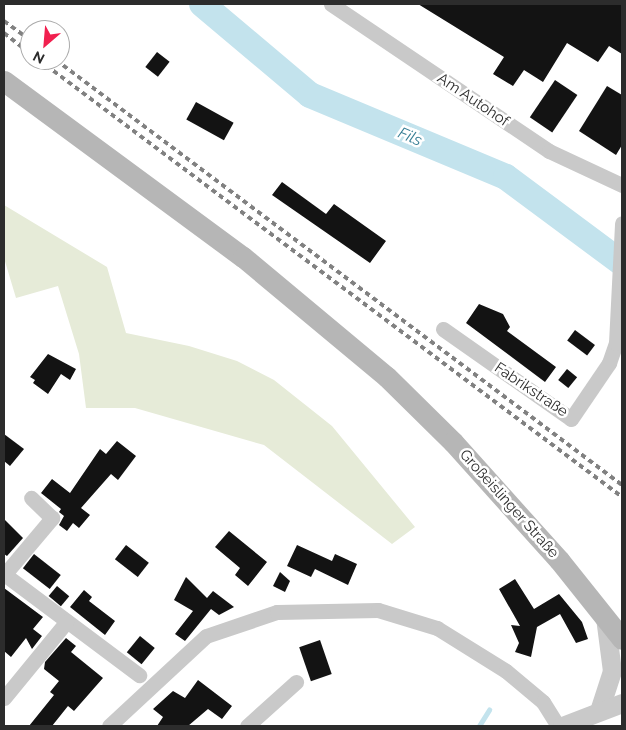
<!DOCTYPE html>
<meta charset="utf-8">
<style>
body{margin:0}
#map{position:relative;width:626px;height:730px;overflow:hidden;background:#fff;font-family:Raleway,sans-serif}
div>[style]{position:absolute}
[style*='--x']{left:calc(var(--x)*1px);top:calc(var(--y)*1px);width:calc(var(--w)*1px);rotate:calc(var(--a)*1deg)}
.green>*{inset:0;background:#e6ebd8}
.stream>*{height:4.5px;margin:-2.25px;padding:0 2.25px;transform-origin:2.25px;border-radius:2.25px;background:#c3e3ed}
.river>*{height:26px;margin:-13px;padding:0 13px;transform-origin:13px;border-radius:13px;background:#c3e3ed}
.building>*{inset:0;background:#131313;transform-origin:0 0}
.minor>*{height:15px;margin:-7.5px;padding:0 7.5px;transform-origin:7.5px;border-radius:7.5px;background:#c9c9c9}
.tertiary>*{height:19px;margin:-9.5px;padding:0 9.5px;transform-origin:9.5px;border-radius:9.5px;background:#c9c9c9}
.secondary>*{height:21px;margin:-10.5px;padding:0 10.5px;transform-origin:10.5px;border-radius:10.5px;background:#b6b6b6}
.rail>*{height:4px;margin-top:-2px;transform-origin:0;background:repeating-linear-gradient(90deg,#818181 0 5px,transparent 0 9px)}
span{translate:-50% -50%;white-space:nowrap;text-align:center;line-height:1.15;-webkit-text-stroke:5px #fff;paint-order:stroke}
.street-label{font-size:15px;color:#2c2c2c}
.water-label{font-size:16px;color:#357d94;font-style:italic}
.frame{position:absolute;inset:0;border:5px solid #2c2c2c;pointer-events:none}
.north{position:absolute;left:20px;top:20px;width:50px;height:50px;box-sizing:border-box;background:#fff;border:1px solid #ababab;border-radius:50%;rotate:207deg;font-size:14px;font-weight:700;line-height:20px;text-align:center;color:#2c2c2c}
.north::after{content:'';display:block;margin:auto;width:18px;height:22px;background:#f1204f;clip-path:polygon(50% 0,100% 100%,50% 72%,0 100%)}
</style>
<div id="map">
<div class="green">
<div style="clip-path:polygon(4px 205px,107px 267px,126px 333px,189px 346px,237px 361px,274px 380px,332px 426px,415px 527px,392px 544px,264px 445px,135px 408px,86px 408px,79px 354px,58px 286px,16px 298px,4px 258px)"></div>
</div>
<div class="stream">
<div style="--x:479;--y:726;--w:19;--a:-58"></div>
</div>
<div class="river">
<div style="--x:202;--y:4;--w:141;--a:40.1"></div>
<div style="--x:310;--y:95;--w:212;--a:22.7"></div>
<div style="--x:506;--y:177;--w:144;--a:36.6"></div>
</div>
<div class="building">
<div style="clip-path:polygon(418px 4px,622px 4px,622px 54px,609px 46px,598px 62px,567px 43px,543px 82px,524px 70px,513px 86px,493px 74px,504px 57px)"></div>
<div style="left:157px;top:52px;width:16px;height:19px;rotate:38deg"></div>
<div style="left:555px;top:80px;width:27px;height:45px;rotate:34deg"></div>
<div style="clip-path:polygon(607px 86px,622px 95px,622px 145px,616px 155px,579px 131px)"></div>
<div style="left:196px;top:102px;width:43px;height:20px;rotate:29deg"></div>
<div style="clip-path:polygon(282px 182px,326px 214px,334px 204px,386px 241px,370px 263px,272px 195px)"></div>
<div style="clip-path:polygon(479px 304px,503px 314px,510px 327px,507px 331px,556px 367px,545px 382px,466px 323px)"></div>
<div style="left:575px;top:330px;width:25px;height:13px;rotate:37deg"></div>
<div style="clip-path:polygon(48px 354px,76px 369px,70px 380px,61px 374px,48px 394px,33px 383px,35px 380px,30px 377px)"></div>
<div style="left:567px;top:369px;width:13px;height:14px;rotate:39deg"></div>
<div style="clip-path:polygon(4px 434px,24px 449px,10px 466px,4px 461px)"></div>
<div style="clip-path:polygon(117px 441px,136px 456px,118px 480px,111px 474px,81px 508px,90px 515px,79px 528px,73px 523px,67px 531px,59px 525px,64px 516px,59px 512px,61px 509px,41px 493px,52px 479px,70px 493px,100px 449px,106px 454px)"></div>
<div style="clip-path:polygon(4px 519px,23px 538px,7px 556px,4px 554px)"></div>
<div style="clip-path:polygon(229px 531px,267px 562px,248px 586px,235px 575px,240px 568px,215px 547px)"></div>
<div style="left:126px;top:545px;width:29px;height:18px;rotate:38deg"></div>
<div style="clip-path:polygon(297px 545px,332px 561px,335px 554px,357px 564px,348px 585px,315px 569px,311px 577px,287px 566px)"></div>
<div style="left:34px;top:554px;width:34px;height:18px;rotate:38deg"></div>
<div style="clip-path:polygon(280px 572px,290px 581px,285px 592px,273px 586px)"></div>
<div style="clip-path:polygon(186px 577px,207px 598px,213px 591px,234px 607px,219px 615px,211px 609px,185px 641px,175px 634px,193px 611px,174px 600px)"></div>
<div style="clip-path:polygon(515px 579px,534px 609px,559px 594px,582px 622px,588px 639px,576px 643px,560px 614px,537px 627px,531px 657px,515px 652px,519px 643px,511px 625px,520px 626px,499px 589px)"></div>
<div style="left:57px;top:586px;width:16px;height:13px;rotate:40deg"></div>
<div style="clip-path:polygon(4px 588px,43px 617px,33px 629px,42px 636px,32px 649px,26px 638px,11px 657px,4px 651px)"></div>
<div style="clip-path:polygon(84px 590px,92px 597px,89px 601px,115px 621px,105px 635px,70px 607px)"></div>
<div style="left:140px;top:636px;width:19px;height:21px;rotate:39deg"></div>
<div style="clip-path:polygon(66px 638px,76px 646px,71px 652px,103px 678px,74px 711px,68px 706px,52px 726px,29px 726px,54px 695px,50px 692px,59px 681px,44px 669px,45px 662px)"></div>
<div style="left:320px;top:640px;width:36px;height:22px;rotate:71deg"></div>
<div style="clip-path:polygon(198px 680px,232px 706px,222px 719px,208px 709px,188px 726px,157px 726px,163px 717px,153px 709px,173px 691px,185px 698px)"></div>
</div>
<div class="minor">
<div style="--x:331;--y:4;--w:263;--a:34"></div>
<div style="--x:549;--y:151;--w:81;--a:25"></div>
<div style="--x:443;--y:329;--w:156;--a:35.1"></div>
<div style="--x:571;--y:419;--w:68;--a:-55.8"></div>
<div style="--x:609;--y:363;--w:21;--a:-71"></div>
<div style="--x:616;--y:343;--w:120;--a:-87.1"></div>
<div style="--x:4;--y:574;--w:169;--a:36.8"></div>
<div style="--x:4;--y:575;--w:75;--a:-49.9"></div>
<div style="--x:52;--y:518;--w:29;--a:-136"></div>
<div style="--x:4;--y:698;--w:99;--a:-50.7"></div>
<div style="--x:109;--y:726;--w:132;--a:-42.9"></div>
<div style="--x:206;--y:636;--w:75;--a:-18.7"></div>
<div style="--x:277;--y:612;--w:101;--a:-1.1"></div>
<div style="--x:378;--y:610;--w:62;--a:17"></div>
<div style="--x:437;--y:628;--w:81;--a:31.9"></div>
<div style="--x:506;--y:671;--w:48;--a:40"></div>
<div style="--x:543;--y:702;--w:28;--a:58"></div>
<div style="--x:247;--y:726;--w:66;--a:-41.9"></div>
</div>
<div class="tertiary">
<div style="--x:599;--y:711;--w:42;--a:-72"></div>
<div style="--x:612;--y:671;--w:54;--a:-97.4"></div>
<div style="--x:562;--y:726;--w:64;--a:-21"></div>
</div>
<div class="secondary">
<div style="--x:4;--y:81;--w:297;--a:36.4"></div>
<div style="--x:243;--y:257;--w:187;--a:39.8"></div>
<div style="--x:387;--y:377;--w:93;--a:44.6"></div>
<div style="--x:453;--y:442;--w:159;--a:48.1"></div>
<div style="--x:559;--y:560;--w:101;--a:51.4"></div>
</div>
<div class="rail">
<div style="--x:4;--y:21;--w:32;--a:36"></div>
<div style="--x:4;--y:33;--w:33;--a:38"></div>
<div style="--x:39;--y:60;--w:729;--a:36.85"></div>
<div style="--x:56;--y:60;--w:708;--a:36.9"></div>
</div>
<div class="street-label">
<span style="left:473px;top:100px;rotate:34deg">Am Autohof</span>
<span style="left:531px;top:390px;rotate:34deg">Fabrikstraße</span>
<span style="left:509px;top:504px;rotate:48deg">Großeislinger Straße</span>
</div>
<div class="water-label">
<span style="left:410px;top:137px;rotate:23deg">Fils</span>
</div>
<div class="frame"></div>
<div class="north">N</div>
</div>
